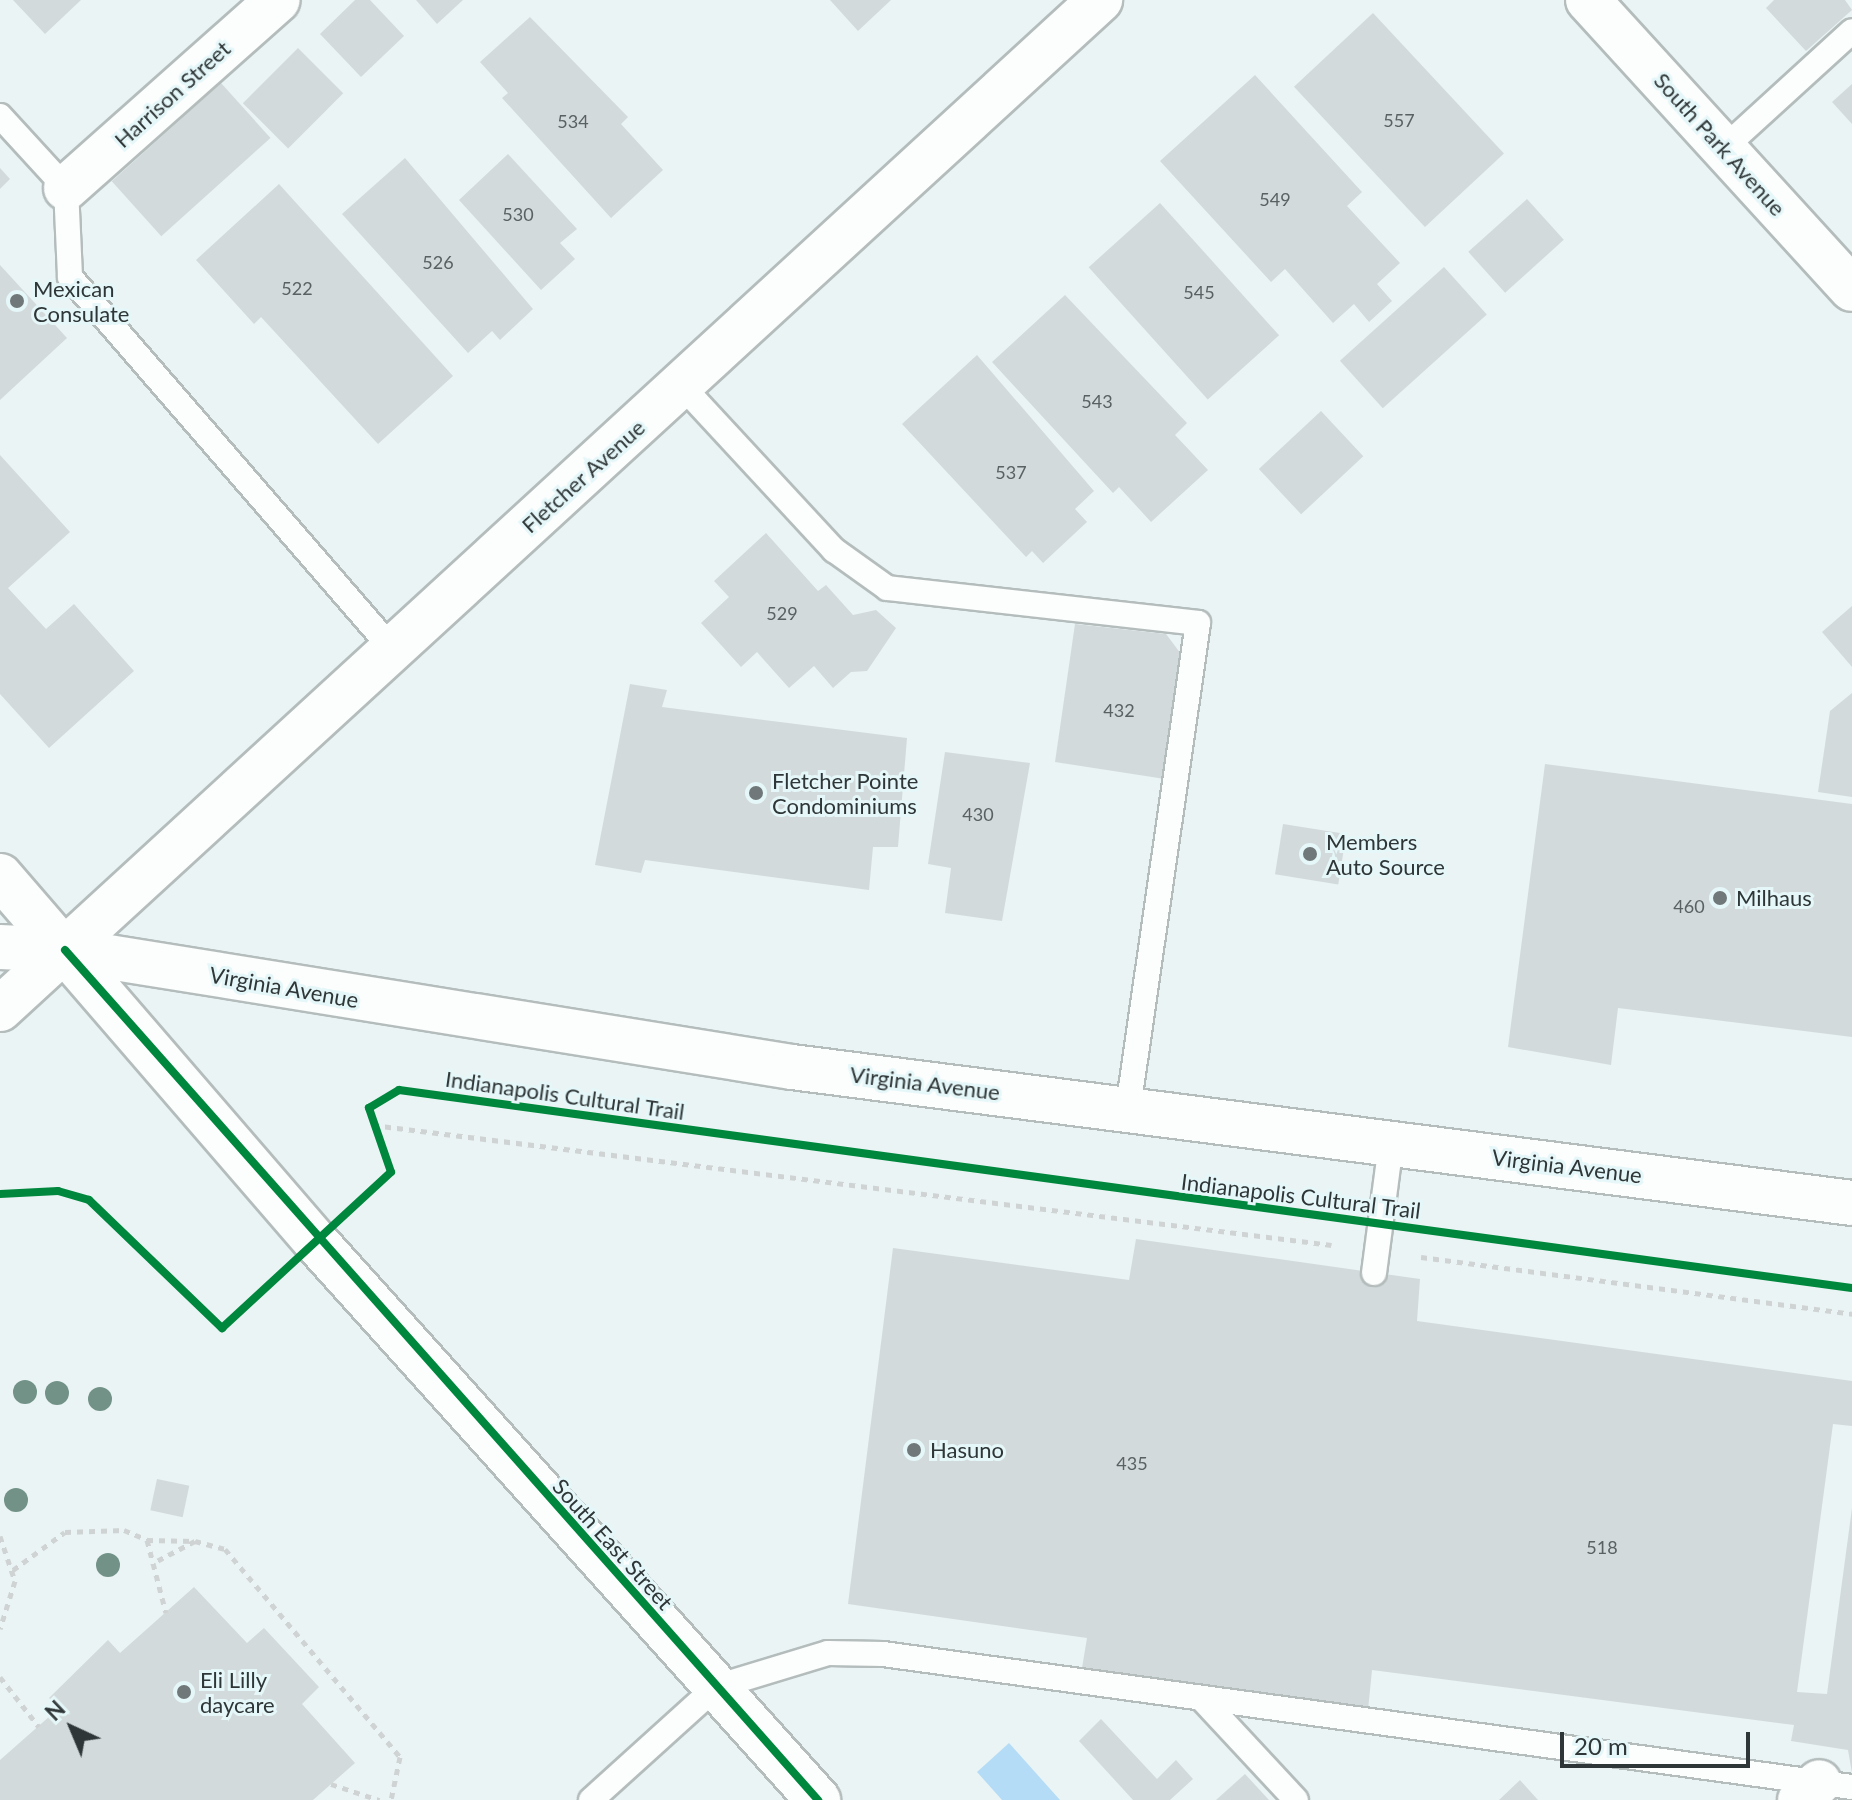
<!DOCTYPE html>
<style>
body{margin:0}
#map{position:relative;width:1852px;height:1800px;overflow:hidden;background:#eaf4f4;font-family:Lato,sans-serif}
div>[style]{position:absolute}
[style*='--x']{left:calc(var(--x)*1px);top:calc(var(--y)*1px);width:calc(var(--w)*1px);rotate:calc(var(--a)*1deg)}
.water>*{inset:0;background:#b4dcf6}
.building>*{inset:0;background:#d3dadb;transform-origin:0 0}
.path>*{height:5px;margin-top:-2.5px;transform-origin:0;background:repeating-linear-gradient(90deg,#d0d3d3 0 6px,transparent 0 12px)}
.roads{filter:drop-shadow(2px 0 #b4bcbc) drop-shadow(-2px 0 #b4bcbc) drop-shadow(0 2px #b4bcbc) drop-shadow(0 -2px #b4bcbc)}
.lane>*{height:24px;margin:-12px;padding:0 12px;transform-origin:12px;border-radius:12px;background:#fcfdfd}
.street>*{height:44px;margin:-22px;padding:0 22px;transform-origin:22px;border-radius:22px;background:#fcfdfd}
.secondary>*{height:44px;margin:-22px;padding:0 22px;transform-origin:22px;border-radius:22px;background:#fcfdfd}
.cycleway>*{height:8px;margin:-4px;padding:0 4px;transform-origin:4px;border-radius:4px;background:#00873e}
.trees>*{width:24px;height:24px;margin:-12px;border-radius:50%;background:#729287}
.dots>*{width:22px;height:22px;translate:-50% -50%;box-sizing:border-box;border:4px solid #e5f7f9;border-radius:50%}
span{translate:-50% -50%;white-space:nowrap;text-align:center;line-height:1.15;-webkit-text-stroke:6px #e5f7f9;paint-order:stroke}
.number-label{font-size:18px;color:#5a6162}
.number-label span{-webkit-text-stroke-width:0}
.street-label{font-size:22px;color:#2f3637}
.poi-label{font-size:22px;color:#2f3637}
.left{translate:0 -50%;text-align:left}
.north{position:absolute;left:32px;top:1688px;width:80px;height:80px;-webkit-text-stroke:6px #e5f7f9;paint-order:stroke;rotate:316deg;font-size:22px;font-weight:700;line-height:32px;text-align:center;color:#2f3637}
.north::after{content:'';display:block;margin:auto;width:28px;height:36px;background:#2f3637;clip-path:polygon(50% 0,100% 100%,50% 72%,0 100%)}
.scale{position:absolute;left:1560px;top:1732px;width:190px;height:36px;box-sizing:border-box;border:4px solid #2f3637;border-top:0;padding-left:10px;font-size:24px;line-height:28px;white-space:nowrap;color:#2f3637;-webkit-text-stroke:6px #e5f7f9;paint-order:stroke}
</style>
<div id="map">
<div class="water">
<div style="clip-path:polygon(1009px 1743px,1060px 1800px,1002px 1800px,977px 1772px)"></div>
</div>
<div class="building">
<div style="clip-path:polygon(13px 0,81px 0,45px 34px)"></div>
<div style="clip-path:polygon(355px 0,370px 0,404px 36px,361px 77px,320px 34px)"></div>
<div style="clip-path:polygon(416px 0,463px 0,437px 24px)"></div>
<div style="clip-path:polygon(830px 0,891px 0,858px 31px)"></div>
<div style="clip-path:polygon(1774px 0,1845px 0,1852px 10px,1806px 51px,1766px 8px)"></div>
<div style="left:1373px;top:13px;width:192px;height:108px;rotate:47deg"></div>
<div style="clip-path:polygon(530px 17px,628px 117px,621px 124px,663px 170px,611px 218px,502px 98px,508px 93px,480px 62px)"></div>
<div style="left:298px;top:48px;width:64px;height:78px;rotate:45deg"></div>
<div style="clip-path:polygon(1255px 75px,1362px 192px,1347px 206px,1400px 263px,1377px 284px,1392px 301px,1369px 322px,1354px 304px,1333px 323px,1285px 269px,1271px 282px,1160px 161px)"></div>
<div style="left:221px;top:83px;width:74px;height:147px;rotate:48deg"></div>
<div style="clip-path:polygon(1852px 84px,1852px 124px,1832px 102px)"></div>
<div style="clip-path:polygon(508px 154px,577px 229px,560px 243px,575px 259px,541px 290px,459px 200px)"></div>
<div style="clip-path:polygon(405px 158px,533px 309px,500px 340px,492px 331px,468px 353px,342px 214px)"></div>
<div style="clip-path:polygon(0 168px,10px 179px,0 189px)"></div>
<div style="clip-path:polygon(279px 184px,453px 376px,378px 444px,261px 317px,254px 324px,196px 260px)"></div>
<div style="left:1527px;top:199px;width:55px;height:79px;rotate:48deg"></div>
<div style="left:1160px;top:203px;width:178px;height:96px;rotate:48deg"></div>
<div style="clip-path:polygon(0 265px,67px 338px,0 400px)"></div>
<div style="left:1444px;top:267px;width:64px;height:140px;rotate:48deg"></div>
<div style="clip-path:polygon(1065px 295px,1187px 423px,1175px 435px,1208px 470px,1151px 522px,1119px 487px,1113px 493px,992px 362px)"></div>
<div style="clip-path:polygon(977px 355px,1094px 491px,1075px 509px,1087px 522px,1043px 563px,1032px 551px,1026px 557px,902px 424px)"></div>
<div style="left:1321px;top:411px;width:62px;height:85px;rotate:47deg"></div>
<div style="clip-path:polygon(0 455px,70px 532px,8px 588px,46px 629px,74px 604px,134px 671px,49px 748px,0 694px)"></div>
<div style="clip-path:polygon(766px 533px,818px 591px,826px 585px,853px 615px,876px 610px,896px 628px,867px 671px,851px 672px,833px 688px,814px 666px,789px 688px,757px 652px,741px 667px,701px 623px,729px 597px,714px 581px)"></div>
<div style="clip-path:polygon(1852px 606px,1852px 667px,1822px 632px)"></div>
<div style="clip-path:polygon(1075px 624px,1166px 634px,1184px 658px,1165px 779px,1055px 762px)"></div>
<div style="clip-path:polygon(630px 684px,667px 690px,662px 707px,907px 738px,898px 847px,873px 847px,869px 890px,645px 860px,641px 873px,595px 865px)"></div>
<div style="clip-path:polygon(1852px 693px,1852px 797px,1818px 792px,1830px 711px)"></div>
<div style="clip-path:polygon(945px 752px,1030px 763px,1002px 921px,945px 913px,951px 868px,928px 864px)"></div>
<div style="clip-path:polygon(1545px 764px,1852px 804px,1852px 1037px,1618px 1008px,1611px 1065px,1508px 1047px)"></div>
<div style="left:1283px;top:824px;width:64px;height:51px;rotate:9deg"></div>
<div style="clip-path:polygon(1136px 1239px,1420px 1279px,1417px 1321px,1852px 1381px,1852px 1426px,1833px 1424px,1797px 1692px,1827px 1694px,1852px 1508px,1852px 1773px,1848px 1750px,1791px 1741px,1794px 1725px,1372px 1670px,1368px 1710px,1081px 1674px,1087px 1638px,848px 1604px,893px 1248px,1129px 1280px)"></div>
<div style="left:157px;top:1479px;width:33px;height:32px;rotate:12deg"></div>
<div style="clip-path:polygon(194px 1587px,247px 1643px,264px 1628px,319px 1687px,302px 1704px,355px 1763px,313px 1800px,0 1800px,0 1760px,59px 1708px,49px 1698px,108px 1640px,120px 1653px)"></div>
<div style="clip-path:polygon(1101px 1719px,1157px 1779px,1176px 1760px,1193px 1779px,1170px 1800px,1133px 1800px,1079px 1741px)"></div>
<div style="clip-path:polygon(1245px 1774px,1269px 1800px,1216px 1800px)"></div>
<div style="clip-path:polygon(1520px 1780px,1538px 1800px,1499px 1800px)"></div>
</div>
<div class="path">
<div style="--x:373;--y:1125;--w:966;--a:7.13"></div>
<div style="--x:1421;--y:1257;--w:435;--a:7.5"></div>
<div style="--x:0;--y:1536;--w:47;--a:71.6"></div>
<div style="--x:15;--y:1581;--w:50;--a:107.4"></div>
<div style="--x:147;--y:1540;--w:48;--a:1.2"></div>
<div style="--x:195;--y:1541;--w:43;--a:152.2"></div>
<div style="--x:195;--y:1541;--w:31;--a:15"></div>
<div style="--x:225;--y:1549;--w:272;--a:49.9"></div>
<div style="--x:400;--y:1757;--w:44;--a:101.8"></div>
<div style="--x:13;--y:1570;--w:64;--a:-36.2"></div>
<div style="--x:65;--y:1532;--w:59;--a:-1.9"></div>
<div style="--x:124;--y:1530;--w:25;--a:23"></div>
<div style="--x:147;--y:1540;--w:75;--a:75.4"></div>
<div style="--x:0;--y:1677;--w:63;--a:52"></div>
<div style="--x:331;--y:1784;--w:51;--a:18.4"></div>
</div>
<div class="roads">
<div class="lane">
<div style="--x:0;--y:116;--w:98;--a:47.5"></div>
<div style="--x:66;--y:188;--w:89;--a:87.4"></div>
<div style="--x:70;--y:277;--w:493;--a:49.1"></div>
<div style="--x:1724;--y:148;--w:173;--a:-42.4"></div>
<div style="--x:682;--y:386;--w:224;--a:47.2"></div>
<div style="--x:834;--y:550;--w:65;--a:35.6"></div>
<div style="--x:887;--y:588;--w:313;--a:6.4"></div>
<div style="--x:1198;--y:623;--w:491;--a:98.2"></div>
<div style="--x:1374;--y:1273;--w:130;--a:-82.5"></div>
<div style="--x:1204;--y:1701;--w:135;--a:47.1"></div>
<div style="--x:591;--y:1800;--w:169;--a:-42.1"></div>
<div style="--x:716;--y:1687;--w:117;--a:-16.9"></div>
<div style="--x:828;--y:1653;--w:55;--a:1"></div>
<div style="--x:883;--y:1654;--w:978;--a:7.82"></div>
</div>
<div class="street">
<div style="--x:1588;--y:0;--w:391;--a:47.6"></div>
<div style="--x:66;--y:188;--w:283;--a:-41.6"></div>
<div style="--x:1800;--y:1800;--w:26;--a:-43"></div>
</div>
<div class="secondary">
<div style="--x:0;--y:876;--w:484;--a:49.2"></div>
<div style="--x:316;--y:1242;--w:751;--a:48.02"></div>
<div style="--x:0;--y:947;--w:65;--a:2.6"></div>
<div style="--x:65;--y:950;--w:736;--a:9.14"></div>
<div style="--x:792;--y:1067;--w:1069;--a:7.31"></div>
<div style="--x:0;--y:1009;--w:1493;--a:-42.53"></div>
</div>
</div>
<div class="cycleway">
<div style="--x:65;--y:950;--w:1136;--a:48.46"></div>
<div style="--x:0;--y:1194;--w:58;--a:-3"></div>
<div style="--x:58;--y:1191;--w:32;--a:16"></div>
<div style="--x:89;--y:1200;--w:185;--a:43.9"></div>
<div style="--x:222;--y:1328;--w:230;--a:-42.7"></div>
<div style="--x:391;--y:1172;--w:68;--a:-109"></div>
<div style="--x:369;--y:1108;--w:35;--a:-31"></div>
<div style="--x:399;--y:1090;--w:1466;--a:7.76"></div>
</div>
<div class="trees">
<div style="left:25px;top:1392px"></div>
<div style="left:57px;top:1393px"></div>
<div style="left:100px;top:1399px"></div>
<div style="left:16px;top:1500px"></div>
<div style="left:108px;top:1565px"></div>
</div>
<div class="dots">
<div style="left:17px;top:301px;background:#707879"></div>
<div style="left:756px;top:793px;background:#707879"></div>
<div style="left:1310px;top:854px;background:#707879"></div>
<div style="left:1720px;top:898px;background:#707879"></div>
<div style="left:914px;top:1450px;background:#707879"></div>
<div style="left:184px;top:1692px;background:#707879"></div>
</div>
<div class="number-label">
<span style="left:1399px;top:120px">557</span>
<span style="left:573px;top:121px">534</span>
<span style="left:1275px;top:199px">549</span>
<span style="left:518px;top:214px">530</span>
<span style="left:438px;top:262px">526</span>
<span style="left:297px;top:288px">522</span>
<span style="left:1199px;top:292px">545</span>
<span style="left:1097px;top:401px">543</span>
<span style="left:1011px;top:472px">537</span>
<span style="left:782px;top:613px">529</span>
<span style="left:1119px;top:710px">432</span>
<span style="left:978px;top:814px">430</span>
<span style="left:1689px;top:906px">460</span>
<span style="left:1132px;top:1463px">435</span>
<span style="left:1602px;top:1547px">518</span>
</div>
<div class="street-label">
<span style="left:172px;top:94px;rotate:-42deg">Harrison Street</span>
<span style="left:1720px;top:144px;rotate:48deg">South Park Avenue</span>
<span style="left:583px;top:476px;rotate:-42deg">Fletcher Avenue</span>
<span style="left:284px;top:987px;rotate:10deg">Virginia Avenue</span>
<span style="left:925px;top:1083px;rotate:7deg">Virginia Avenue</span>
<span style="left:565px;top:1095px;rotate:8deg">Indianapolis Cultural Trail</span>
<span style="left:1567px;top:1166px;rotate:7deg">Virginia Avenue</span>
<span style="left:1301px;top:1196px;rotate:7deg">Indianapolis Cultural Trail</span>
<span style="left:613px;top:1544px;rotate:48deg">South East Street</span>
</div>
<div class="poi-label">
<span class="left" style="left:33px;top:301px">Mexican<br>Consulate</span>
<span class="left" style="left:772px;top:793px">Fletcher Pointe<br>Condominiums</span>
<span class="left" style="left:1326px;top:854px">Members<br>Auto Source</span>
<span class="left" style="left:1736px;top:898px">Milhaus</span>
<span class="left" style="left:930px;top:1450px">Hasuno</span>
<span class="left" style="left:200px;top:1692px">Eli Lilly<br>daycare</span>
</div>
<div class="north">N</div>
<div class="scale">20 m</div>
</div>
